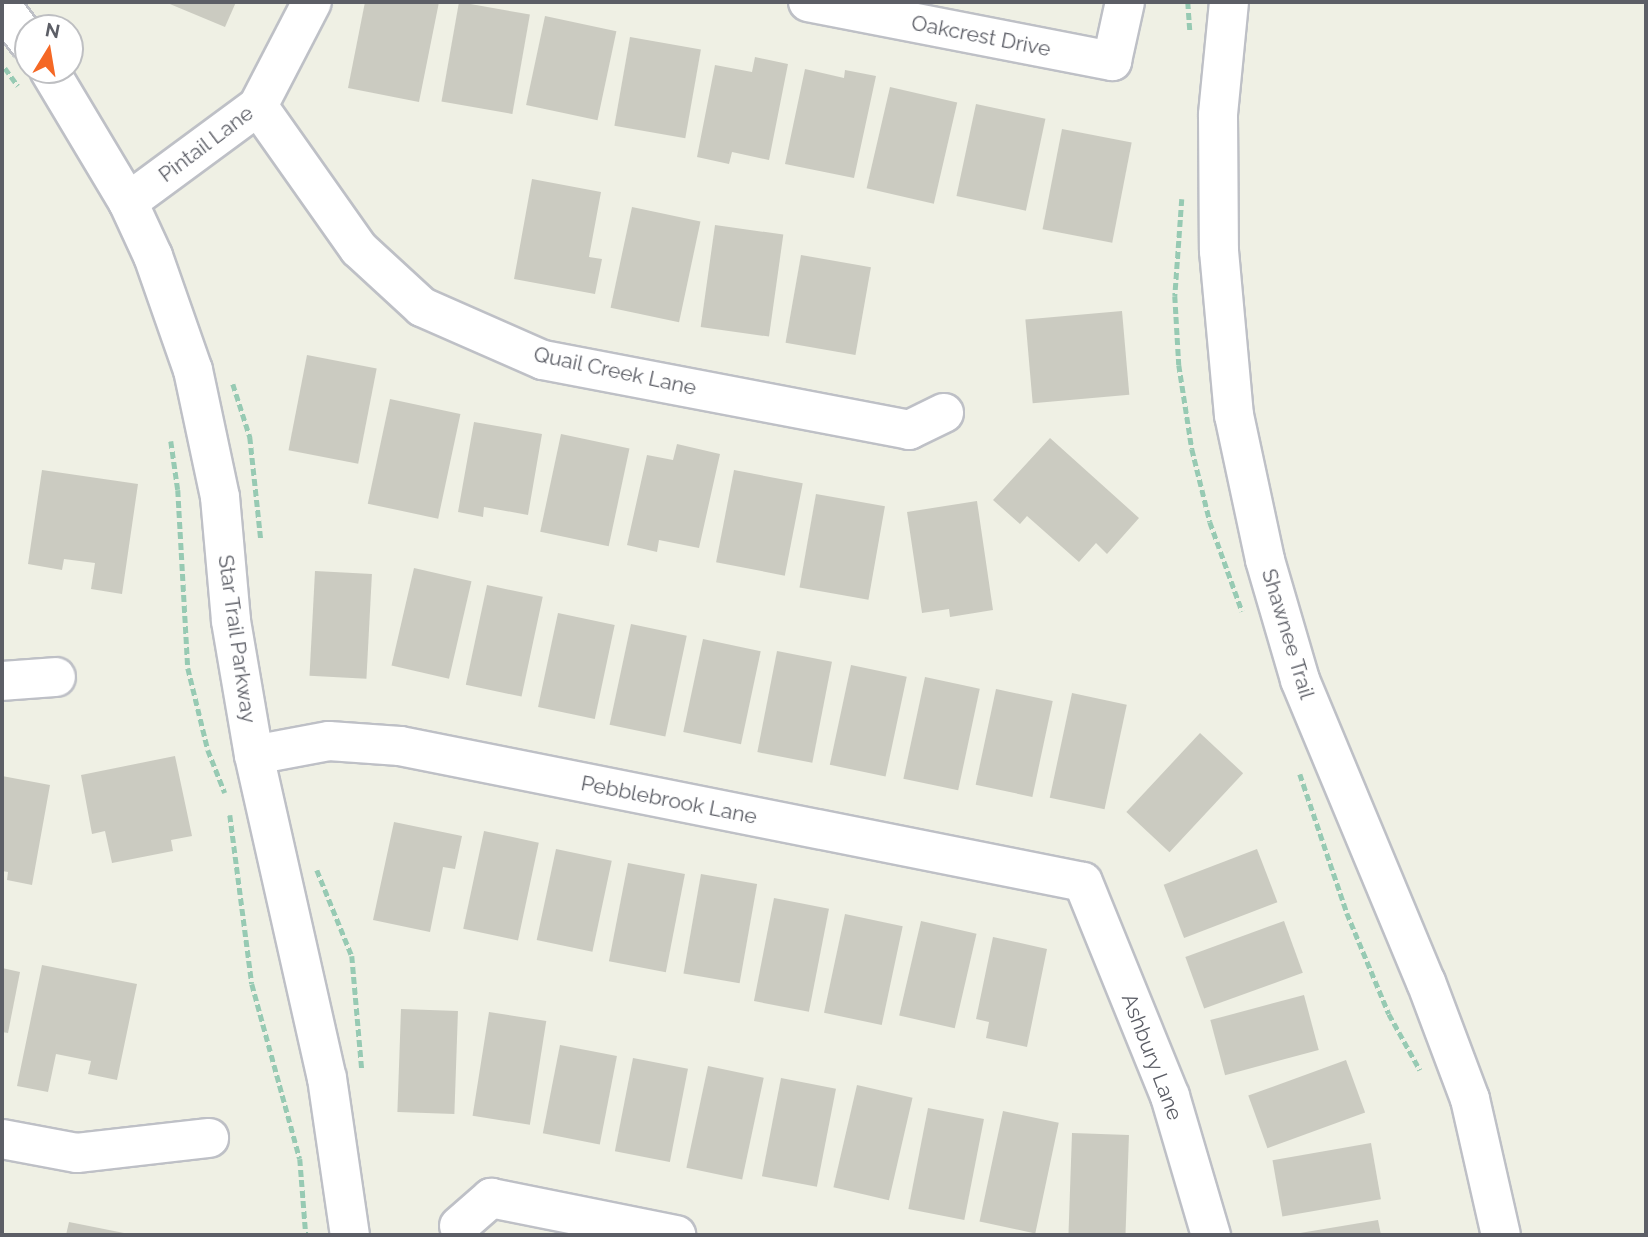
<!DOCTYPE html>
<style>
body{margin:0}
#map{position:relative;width:1648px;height:1237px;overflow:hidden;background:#eff0e4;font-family:Raleway,sans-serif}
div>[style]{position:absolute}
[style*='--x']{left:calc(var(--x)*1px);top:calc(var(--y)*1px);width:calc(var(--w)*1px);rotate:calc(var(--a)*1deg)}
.building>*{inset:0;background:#cbcbc1;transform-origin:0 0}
.path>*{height:4.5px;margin-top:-2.25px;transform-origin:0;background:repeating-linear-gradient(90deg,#97cab3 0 7px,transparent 0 10.5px)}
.roads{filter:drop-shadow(2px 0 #bec0c6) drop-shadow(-2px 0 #bec0c6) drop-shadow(0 2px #bec0c6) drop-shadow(0 -2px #bec0c6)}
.minor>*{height:38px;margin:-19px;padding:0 19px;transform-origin:19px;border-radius:19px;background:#fff}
span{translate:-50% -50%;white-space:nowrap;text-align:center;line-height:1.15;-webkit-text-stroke:5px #fff;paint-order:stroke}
.street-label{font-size:21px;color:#5c5e66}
.frame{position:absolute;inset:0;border:4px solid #5c5e66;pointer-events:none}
.north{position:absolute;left:14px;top:14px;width:70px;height:70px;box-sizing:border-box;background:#fff;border:2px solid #bebfc2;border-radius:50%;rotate:11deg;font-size:19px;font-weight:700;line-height:28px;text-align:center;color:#5c5e66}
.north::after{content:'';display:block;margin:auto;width:24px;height:32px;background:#f56825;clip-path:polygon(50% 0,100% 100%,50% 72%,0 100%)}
</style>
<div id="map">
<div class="building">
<div style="clip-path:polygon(165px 2px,236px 2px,225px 27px)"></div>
<div style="clip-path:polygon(365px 2px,439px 2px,419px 102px,348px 88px)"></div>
<div style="left:459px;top:2px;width:72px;height:101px;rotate:10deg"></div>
<div style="left:545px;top:16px;width:73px;height:91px;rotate:12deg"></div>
<div style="left:630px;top:37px;width:72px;height:90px;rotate:10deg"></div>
<div style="clip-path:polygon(755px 57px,788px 64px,769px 160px,732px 152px,729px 164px,697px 157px,715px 65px,752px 72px)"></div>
<div style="clip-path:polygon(805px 69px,844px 78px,845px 70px,876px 76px,854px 178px,785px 164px)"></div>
<div style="left:890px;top:87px;width:69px;height:104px;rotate:13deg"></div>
<div style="left:976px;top:104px;width:71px;height:94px;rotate:12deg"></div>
<div style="left:1062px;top:129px;width:71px;height:102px;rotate:11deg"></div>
<div style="clip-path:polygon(532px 179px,601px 192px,589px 257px,602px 259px,595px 294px,514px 279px)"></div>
<div style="left:632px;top:207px;width:70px;height:103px;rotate:12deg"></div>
<div style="left:715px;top:225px;width:69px;height:103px;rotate:8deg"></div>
<div style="left:801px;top:255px;width:71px;height:89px;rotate:10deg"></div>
<div style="left:1122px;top:311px;width:84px;height:97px;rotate:85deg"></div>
<div style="left:307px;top:355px;width:71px;height:97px;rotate:11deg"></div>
<div style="left:390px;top:399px;width:72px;height:107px;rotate:12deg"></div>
<div style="clip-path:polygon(474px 422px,542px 434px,528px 515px,484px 507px,483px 517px,458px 512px)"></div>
<div style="left:561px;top:434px;width:70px;height:100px;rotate:12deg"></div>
<div style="clip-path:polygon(1050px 438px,1139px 518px,1107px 554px,1096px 543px,1079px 562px,1027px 516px,1020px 524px,993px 500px)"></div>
<div style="clip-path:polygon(677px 444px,720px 454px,699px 548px,659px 540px,657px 552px,627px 545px,647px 455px,673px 460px)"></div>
<div style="clip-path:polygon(42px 470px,138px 484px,122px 594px,91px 589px,95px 563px,64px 559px,62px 570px,28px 564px)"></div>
<div style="left:734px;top:470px;width:70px;height:94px;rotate:11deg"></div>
<div style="left:816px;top:494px;width:70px;height:95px;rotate:10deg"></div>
<div style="clip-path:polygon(977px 501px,993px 610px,950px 617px,949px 609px,922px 613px,907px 512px)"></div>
<div style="left:414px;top:568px;width:59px;height:100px;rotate:13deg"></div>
<div style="left:315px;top:571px;width:57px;height:105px;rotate:3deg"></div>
<div style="left:487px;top:585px;width:57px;height:102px;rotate:12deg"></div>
<div style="left:558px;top:613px;width:58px;height:96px;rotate:12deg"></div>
<div style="left:631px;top:624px;width:57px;height:103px;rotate:12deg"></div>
<div style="left:703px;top:639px;width:59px;height:95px;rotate:12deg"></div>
<div style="left:777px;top:651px;width:56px;height:103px;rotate:11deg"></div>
<div style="left:851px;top:665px;width:57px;height:102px;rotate:12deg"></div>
<div style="left:925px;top:677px;width:56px;height:104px;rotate:12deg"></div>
<div style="left:996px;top:689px;width:58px;height:98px;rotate:12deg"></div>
<div style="left:1072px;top:693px;width:56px;height:107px;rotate:12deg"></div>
<div style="left:1200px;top:733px;width:59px;height:108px;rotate:43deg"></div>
<div style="clip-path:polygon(175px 756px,192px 836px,171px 840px,173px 851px,112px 863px,105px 831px,92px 834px,81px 775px)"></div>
<div style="clip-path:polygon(2px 776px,50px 785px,32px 885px,7px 880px,8px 872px,2px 871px)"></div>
<div style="clip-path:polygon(394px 822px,462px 836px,455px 869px,443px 867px,430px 932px,373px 920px)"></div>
<div style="left:484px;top:831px;width:56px;height:100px;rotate:12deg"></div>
<div style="left:556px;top:849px;width:57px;height:93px;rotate:12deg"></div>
<div style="left:1257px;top:849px;width:57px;height:100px;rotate:69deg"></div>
<div style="left:628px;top:863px;width:58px;height:100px;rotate:11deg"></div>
<div style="left:701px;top:874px;width:57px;height:101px;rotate:10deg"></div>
<div style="left:774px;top:898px;width:56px;height:105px;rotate:11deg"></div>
<div style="left:845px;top:914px;width:59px;height:101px;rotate:12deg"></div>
<div style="left:921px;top:921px;width:57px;height:97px;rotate:13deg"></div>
<div style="left:1284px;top:921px;width:55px;height:105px;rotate:70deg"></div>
<div style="clip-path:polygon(993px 937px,1047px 949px,1027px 1047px,986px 1038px,989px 1022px,976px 1019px)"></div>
<div style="clip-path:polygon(42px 965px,137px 984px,117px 1080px,88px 1074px,91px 1061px,56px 1054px,48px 1092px,17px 1086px)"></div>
<div style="clip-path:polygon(2px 968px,20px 972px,8px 1033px,2px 1032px)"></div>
<div style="left:1304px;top:995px;width:57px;height:97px;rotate:75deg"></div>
<div style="left:401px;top:1009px;width:57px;height:103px;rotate:2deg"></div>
<div style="left:489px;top:1012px;width:58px;height:105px;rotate:9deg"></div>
<div style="left:560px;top:1045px;width:58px;height:90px;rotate:11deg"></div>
<div style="left:633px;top:1058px;width:56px;height:95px;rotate:11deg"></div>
<div style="left:1346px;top:1060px;width:56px;height:104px;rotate:70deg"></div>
<div style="left:708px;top:1066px;width:57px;height:104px;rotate:12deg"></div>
<div style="left:781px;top:1078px;width:56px;height:100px;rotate:11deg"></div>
<div style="left:857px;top:1085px;width:57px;height:105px;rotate:13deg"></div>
<div style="left:928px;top:1108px;width:57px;height:103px;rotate:11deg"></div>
<div style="left:1003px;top:1111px;width:57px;height:113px;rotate:12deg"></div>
<div style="left:1072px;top:1133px;width:57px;height:102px;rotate:2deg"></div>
<div style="left:1371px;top:1143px;width:57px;height:100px;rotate:80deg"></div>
<div style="clip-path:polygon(1378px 1220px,1381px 1235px,1294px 1235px,1294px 1234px)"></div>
<div style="clip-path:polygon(69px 1222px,129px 1234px,129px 1235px,66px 1235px)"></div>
</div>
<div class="path">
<div style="--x:1188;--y:2;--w:31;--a:86"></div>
<div style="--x:5;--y:68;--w:22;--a:54"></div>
<div style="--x:1182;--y:199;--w:97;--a:94.1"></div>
<div style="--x:1175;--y:296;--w:69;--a:86.7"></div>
<div style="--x:1179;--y:365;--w:85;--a:81.2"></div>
<div style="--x:1192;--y:449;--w:75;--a:76.1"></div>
<div style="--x:1210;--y:522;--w:95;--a:70.2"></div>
<div style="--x:233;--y:384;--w:56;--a:72.2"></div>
<div style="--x:250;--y:437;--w:104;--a:83.9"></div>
<div style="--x:171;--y:441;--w:49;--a:81.9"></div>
<div style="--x:178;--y:490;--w:178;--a:86.8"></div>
<div style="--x:188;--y:668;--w:84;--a:76.3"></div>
<div style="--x:208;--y:750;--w:46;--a:68.4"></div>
<div style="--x:1300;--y:774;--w:147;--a:71.3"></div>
<div style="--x:1347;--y:913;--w:109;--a:67.4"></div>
<div style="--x:1389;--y:1014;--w:64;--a:61"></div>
<div style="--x:230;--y:815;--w:170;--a:82.6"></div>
<div style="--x:252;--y:984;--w:181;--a:74.7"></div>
<div style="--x:300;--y:1159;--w:76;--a:85.5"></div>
<div style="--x:317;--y:870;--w:93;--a:67.9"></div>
<div style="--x:352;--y:956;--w:115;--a:85"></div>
</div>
<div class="roads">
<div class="minor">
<div style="--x:808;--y:2;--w:310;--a:11"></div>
<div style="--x:1112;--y:61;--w:60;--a:-77.6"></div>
<div style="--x:1229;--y:2;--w:114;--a:95.6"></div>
<div style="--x:1218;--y:115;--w:136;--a:89.6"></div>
<div style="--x:1219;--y:251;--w:165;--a:84.8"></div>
<div style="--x:1234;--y:415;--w:148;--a:77.9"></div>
<div style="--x:1265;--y:560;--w:125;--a:73.7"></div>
<div style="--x:1300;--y:680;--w:327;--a:67.4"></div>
<div style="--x:1426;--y:982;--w:125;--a:69.4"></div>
<div style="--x:1470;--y:1099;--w:139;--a:77.2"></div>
<div style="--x:2;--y:7;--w:43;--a:52.6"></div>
<div style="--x:49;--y:70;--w:154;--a:59.1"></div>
<div style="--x:128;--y:202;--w:60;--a:65.2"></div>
<div style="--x:153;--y:256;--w:121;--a:70.7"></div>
<div style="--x:193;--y:370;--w:130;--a:78"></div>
<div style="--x:220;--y:497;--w:124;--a:84.9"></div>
<div style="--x:231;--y:621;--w:136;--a:80.3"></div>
<div style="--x:254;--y:755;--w:331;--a:77.3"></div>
<div style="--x:327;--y:1078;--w:159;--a:81.7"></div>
<div style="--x:258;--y:106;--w:175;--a:54.8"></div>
<div style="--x:359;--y:249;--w:86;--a:42.6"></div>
<div style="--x:422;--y:307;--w:132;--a:23.7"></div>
<div style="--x:543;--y:360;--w:373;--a:10.8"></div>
<div style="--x:909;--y:430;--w:39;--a:-26"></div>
<div style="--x:128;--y:202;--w:162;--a:-36.4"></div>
<div style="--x:258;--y:106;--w:117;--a:-62.6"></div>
<div style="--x:2;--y:681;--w:54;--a:-4.2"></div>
<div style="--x:254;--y:755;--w:76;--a:-10.6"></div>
<div style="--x:329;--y:741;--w:71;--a:4"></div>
<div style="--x:400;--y:746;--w:696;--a:11.26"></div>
<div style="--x:1083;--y:882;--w:231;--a:67.9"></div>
<div style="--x:1170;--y:1096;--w:145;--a:73.6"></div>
<div style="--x:2;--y:1139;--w:76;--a:10.6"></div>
<div style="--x:77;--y:1153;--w:133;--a:-6.5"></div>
<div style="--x:459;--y:1226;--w:43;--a:-41.2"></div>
<div style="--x:491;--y:1198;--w:189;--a:11.3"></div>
</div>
</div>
<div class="street-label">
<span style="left:981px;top:36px;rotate:11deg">Oakcrest Drive</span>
<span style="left:206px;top:144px;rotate:-37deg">Pintail Lane</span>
<span style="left:615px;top:371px;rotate:12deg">Quail Creek Lane</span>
<span style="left:1288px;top:634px;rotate:73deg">Shawnee Trail</span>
<span style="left:237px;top:639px;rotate:82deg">Star Trail Parkway</span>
<span style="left:669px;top:800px;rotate:11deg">Pebblebrook Lane</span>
<span style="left:1152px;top:1057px;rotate:69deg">Ashbury Lane</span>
</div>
<div class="frame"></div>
<div class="north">N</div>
</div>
